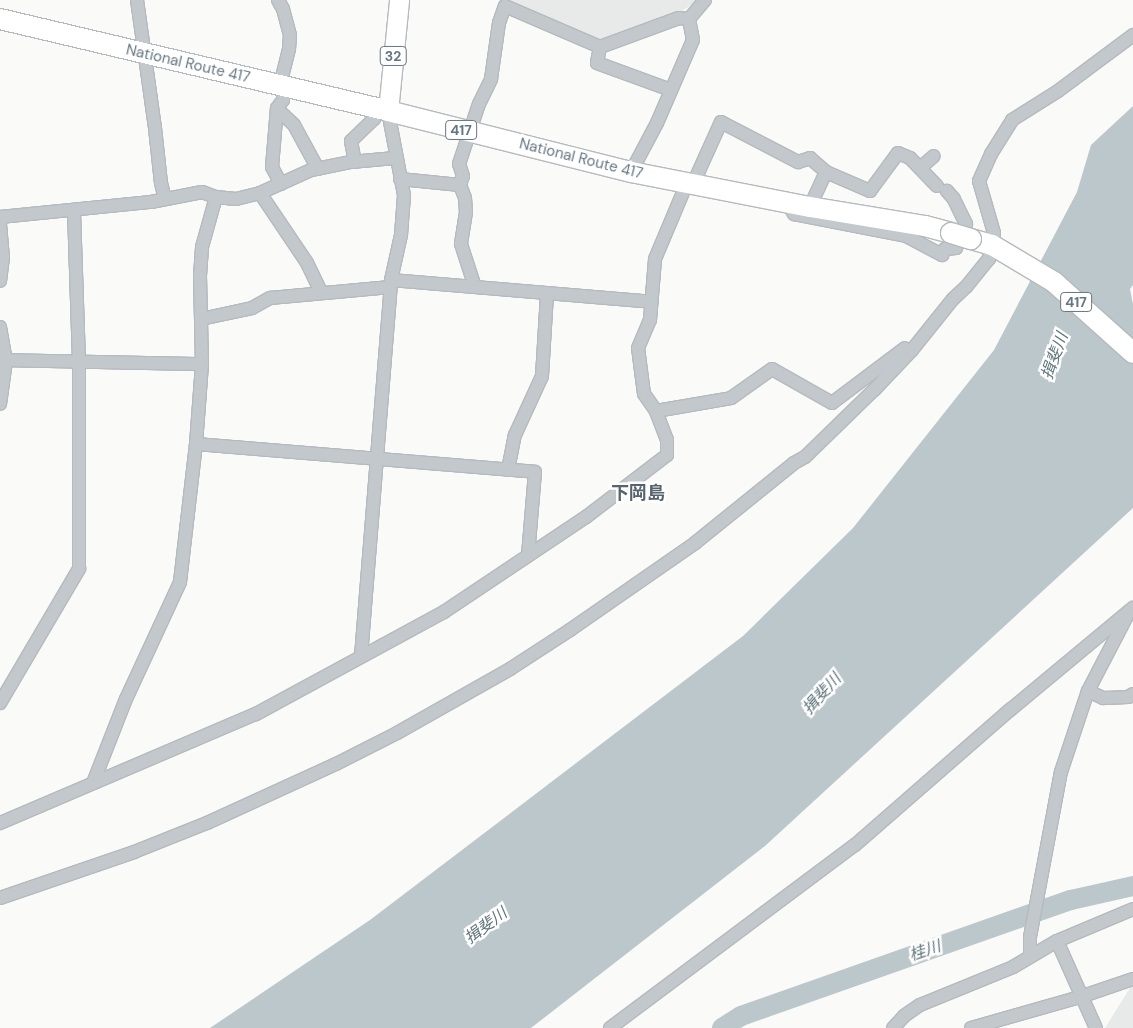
<!DOCTYPE html>
<meta charset="utf-8">
<style>
body{margin:0}
#map{position:relative;width:1133px;height:1028px;overflow:hidden;background:#fafaf8;font-family:"DM Sans","Noto Sans JP",sans-serif}
div>[style]{position:absolute}
[style*='--x']{left:calc(var(--x)*1px);top:calc(var(--y)*1px);width:calc(var(--w)*1px);rotate:calc(var(--a)*1deg)}
.built>*{inset:0;background:#e8e9e9}
.water>*{inset:0;background:#bbc7cb}
.river>*{height:20px;margin:-10px;padding:0 10px;transform-origin:10px;border-radius:10px;background:#bbc7cb}
.roads{filter:drop-shadow(1px 0 #b5babe) drop-shadow(-1px 0 #b5babe) drop-shadow(0 1px #b5babe) drop-shadow(0 -1px #b5babe)}
.minor>*{height:12px;margin:-6px;padding:0 6px;transform-origin:6px;border-radius:6px;background:#c3c8cc}
.primary>*{height:19px;margin:-9.5px;padding:0 9.5px;transform-origin:9.5px;border-radius:9.5px;background:#fff}
.trunk>*{height:20px;margin:-10px;padding:0 10px;transform-origin:10px;border-radius:10px;background:#fff}
.bridges{filter:drop-shadow(1px 0 #b4b9bd) drop-shadow(-1px 0 #b4b9bd) drop-shadow(0 1px #b4b9bd) drop-shadow(0 -1px #b4b9bd)}
.trunk-bridge>*{height:20px;margin:-10px;padding:0 10px;transform-origin:10px;border-radius:10px;background:#fff}
span{translate:-50% -50%;white-space:nowrap;text-align:center;line-height:1.15;-webkit-text-stroke:5px #fff;paint-order:stroke}
.shield-label span{padding:1px 4px;background:#fff;border:1px solid;border-radius:4px;-webkit-text-stroke-width:0}
.shield-label{font-size:14px;color:#657683;font-weight:700}
.street-label{font-size:15px;color:#657683}
.water-label{font-size:16px;color:#60757c;font-style:italic}
.quarter-label{font-size:18px;color:#57646e;font-weight:700}
</style>
<div id="map">
<div class="built">
<div style="clip-path:polygon(502px 0,699px 0,666px 21px,596px 42px)"></div>
<div style="clip-path:polygon(1133px 983px,1133px 1028px,1105px 1028px)"></div>
</div>
<div class="water">
<div style="clip-path:polygon(1133px 106px,1133px 285px,1130px 289px,1133px 304px,1133px 508px,765px 846px,531px 1028px,210px 1028px,370px 920px,743px 636px,853px 528px,994px 350px,1077px 192px,1091px 145px)"></div>
</div>
<div class="river">
<div style="--x:722;--y:1028;--w:22;--a:-32"></div>
<div style="--x:741;--y:1016;--w:350;--a:-19.4"></div>
<div style="--x:1071;--y:900;--w:64;--a:-12.7"></div>
</div>
<div class="roads">
<div class="minor">
<div style="--x:137;--y:0;--w:129;--a:82"></div>
<div style="--x:155;--y:128;--w:55;--a:83.8"></div>
<div style="--x:161;--y:183;--w:16;--a:76"></div>
<div style="--x:278;--y:0;--w:10;--a:61"></div>
<div style="--x:283;--y:9;--w:27;--a:75"></div>
<div style="--x:290;--y:35;--w:14;--a:94"></div>
<div style="--x:289;--y:49;--w:38;--a:104"></div>
<div style="--x:600;--y:47;--w:16;--a:101"></div>
<div style="--x:597;--y:63;--w:79;--a:20"></div>
<div style="--x:277;--y:109;--w:23;--a:43"></div>
<div style="--x:294;--y:125;--w:50;--a:61.4"></div>
<div style="--x:355;--y:162;--w:21;--a:-101"></div>
<div style="--x:351;--y:141;--w:32;--a:-44"></div>
<div style="--x:374;--y:119;--w:11;--a:-68"></div>
<div style="--x:920;--y:168;--w:18;--a:-41"></div>
<div style="--x:631;--y:172;--w:55;--a:-62"></div>
<div style="--x:657;--y:123;--w:90;--a:-66.6"></div>
<div style="--x:693;--y:40;--w:21;--a:-101"></div>
<div style="--x:689;--y:19;--w:25;--a:-50"></div>
<div style="--x:826;--y:172;--w:48;--a:23.4"></div>
<div style="--x:870;--y:191;--w:47;--a:-53.6"></div>
<div style="--x:898;--y:153;--w:13;--a:23"></div>
<div style="--x:910;--y:158;--w:39;--a:46"></div>
<div style="--x:400;--y:179;--w:60;--a:5.7"></div>
<div style="--x:460;--y:185;--w:9;--a:-72"></div>
<div style="--x:463;--y:176;--w:13;--a:-108"></div>
<div style="--x:459;--y:164;--w:63;--a:-71.6"></div>
<div style="--x:479;--y:104;--w:28;--a:-64"></div>
<div style="--x:491;--y:79;--w:57;--a:-81.9"></div>
<div style="--x:499;--y:23;--w:18;--a:-71"></div>
<div style="--x:505;--y:6;--w:103;--a:23.3"></div>
<div style="--x:600;--y:47;--w:84;--a:-20.2"></div>
<div style="--x:679;--y:18;--w:10;--a:6"></div>
<div style="--x:281;--y:184;--w:19;--a:-118"></div>
<div style="--x:272;--y:167;--w:59;--a:-85.2"></div>
<div style="--x:277;--y:108;--w:10;--a:-53"></div>
<div style="--x:283;--y:100;--w:13;--a:-86"></div>
<div style="--x:693;--y:184;--w:68;--a:-65.7"></div>
<div style="--x:721;--y:122;--w:87;--a:27.5"></div>
<div style="--x:798;--y:162;--w:13;--a:-18"></div>
<div style="--x:810;--y:158;--w:21;--a:41"></div>
<div style="--x:826;--y:172;--w:38;--a:115"></div>
<div style="--x:460;--y:185;--w:14;--a:69"></div>
<div style="--x:465;--y:198;--w:14;--a:86"></div>
<div style="--x:466;--y:212;--w:32;--a:99"></div>
<div style="--x:461;--y:244;--w:45;--a:72"></div>
<div style="--x:260;--y:193;--w:84;--a:56.1"></div>
<div style="--x:307;--y:263;--w:32;--a:64"></div>
<div style="--x:787;--y:202;--w:14;--a:60"></div>
<div style="--x:794;--y:214;--w:114;--a:11.1"></div>
<div style="--x:906;--y:236;--w:41;--a:27.8"></div>
<div style="--x:942;--y:255;--w:7;--a:-63"></div>
<div style="--x:945;--y:249;--w:11;--a:-5"></div>
<div style="--x:956;--y:248;--w:26;--a:-67"></div>
<div style="--x:966;--y:224;--w:28;--a:-116"></div>
<div style="--x:954;--y:199;--w:11;--a:-131"></div>
<div style="--x:0;--y:217;--w:152;--a:-5.7"></div>
<div style="--x:151;--y:202;--w:52;--a:-11.1"></div>
<div style="--x:202;--y:192;--w:15;--a:20"></div>
<div style="--x:216;--y:197;--w:20;--a:6"></div>
<div style="--x:236;--y:199;--w:25;--a:-14"></div>
<div style="--x:260;--y:193;--w:56;--a:-24.3"></div>
<div style="--x:311;--y:170;--w:41;--a:-11.3"></div>
<div style="--x:351;--y:162;--w:44;--a:-5.2"></div>
<div style="--x:0;--y:224;--w:33;--a:85"></div>
<div style="--x:3;--y:257;--w:24;--a:97"></div>
<div style="--x:391;--y:280;--w:261;--a:4.8"></div>
<div style="--x:201;--y:319;--w:52;--a:-12.2"></div>
<div style="--x:252;--y:308;--w:21;--a:-29"></div>
<div style="--x:270;--y:298;--w:121;--a:-5.2"></div>
<div style="--x:0;--y:327;--w:35;--a:80"></div>
<div style="--x:6;--y:361;--w:43;--a:97.9"></div>
<div style="--x:5;--y:360;--w:197;--a:1.2"></div>
<div style="--x:656;--y:411;--w:76;--a:-9.8"></div>
<div style="--x:731;--y:398;--w:50;--a:-35.3"></div>
<div style="--x:772;--y:369;--w:69;--a:29.5"></div>
<div style="--x:832;--y:403;--w:91;--a:-37"></div>
<div style="--x:196;--y:444;--w:340;--a:4.7"></div>
<div style="--x:535;--y:472;--w:84;--a:94.8"></div>
<div style="--x:508;--y:470;--w:36;--a:-79"></div>
<div style="--x:515;--y:435;--w:65;--a:-65.4"></div>
<div style="--x:542;--y:376;--w:82;--a:-86.5"></div>
<div style="--x:361;--y:656;--w:377;--a:-85.4"></div>
<div style="--x:391;--y:280;--w:46;--a:-77.5"></div>
<div style="--x:401;--y:235;--w:40;--a:-85.7"></div>
<div style="--x:404;--y:195;--w:86;--a:-100.8"></div>
<div style="--x:1088;--y:691;--w:17;--a:25"></div>
<div style="--x:1103;--y:698;--w:25;--a:-2"></div>
<div style="--x:1128;--y:697;--w:6;--a:-31"></div>
<div style="--x:0;--y:703;--w:156;--a:-59.5"></div>
<div style="--x:79;--y:569;--w:207;--a:-90"></div>
<div style="--x:79;--y:362;--w:152;--a:-91.9"></div>
<div style="--x:93;--y:783;--w:90;--a:-68.6"></div>
<div style="--x:126;--y:699;--w:129;--a:-65.2"></div>
<div style="--x:180;--y:582;--w:139;--a:-83.4"></div>
<div style="--x:196;--y:444;--w:80;--a:-85.7"></div>
<div style="--x:202;--y:364;--w:88;--a:-91.3"></div>
<div style="--x:200;--y:276;--w:29;--a:-86"></div>
<div style="--x:202;--y:247;--w:52;--a:-74.4"></div>
<div style="--x:0;--y:823;--w:278;--a:-23.1"></div>
<div style="--x:256;--y:714;--w:214;--a:-28.5"></div>
<div style="--x:444;--y:612;--w:171;--a:-33.8"></div>
<div style="--x:586;--y:517;--w:102;--a:-37.4"></div>
<div style="--x:667;--y:455;--w:15;--a:-90"></div>
<div style="--x:667;--y:440;--w:31;--a:-111"></div>
<div style="--x:656;--y:411;--w:21;--a:-125"></div>
<div style="--x:644;--y:394;--w:46;--a:-97.4"></div>
<div style="--x:638;--y:348;--w:30;--a:-67"></div>
<div style="--x:650;--y:320;--w:61;--a:-85.3"></div>
<div style="--x:655;--y:259;--w:82;--a:-67.2"></div>
<div style="--x:0;--y:898;--w:142;--a:-18.9"></div>
<div style="--x:134;--y:852;--w:79;--a:-21.7"></div>
<div style="--x:207;--y:823;--w:142;--a:-24.6"></div>
<div style="--x:336;--y:764;--w:68;--a:-26.9"></div>
<div style="--x:397;--y:733;--w:130;--a:-29.5"></div>
<div style="--x:510;--y:669;--w:72;--a:-33"></div>
<div style="--x:570;--y:630;--w:152;--a:-34.8"></div>
<div style="--x:695;--y:543;--w:127;--a:-38.9"></div>
<div style="--x:794;--y:463;--w:13;--a:-29"></div>
<div style="--x:805;--y:457;--w:96;--a:-44.2"></div>
<div style="--x:874;--y:390;--w:55;--a:-46.5"></div>
<div style="--x:912;--y:350;--w:65;--a:-51.2"></div>
<div style="--x:953;--y:299;--w:18;--a:-43"></div>
<div style="--x:966;--y:287;--w:36;--a:-51"></div>
<div style="--x:989;--y:259;--w:26;--a:-79"></div>
<div style="--x:994;--y:233;--w:54;--a:-106.1"></div>
<div style="--x:979;--y:181;--w:30;--a:-66"></div>
<div style="--x:991;--y:154;--w:40;--a:-58"></div>
<div style="--x:1012;--y:120;--w:54;--a:-32.2"></div>
<div style="--x:1058;--y:91;--w:94;--a:-36.7"></div>
<div style="--x:1057;--y:941;--w:95;--a:65.9"></div>
<div style="--x:1030;--y:956;--w:19;--a:-90"></div>
<div style="--x:1030;--y:937;--w:168;--a:-79.4"></div>
<div style="--x:1061;--y:772;--w:85;--a:-71.6"></div>
<div style="--x:1088;--y:691;--w:85;--a:-62.5"></div>
<div style="--x:610;--y:1028;--w:306;--a:-36.8"></div>
<div style="--x:855;--y:845;--w:206;--a:-41.1"></div>
<div style="--x:1010;--y:710;--w:160;--a:-39.7"></div>
<div style="--x:893;--y:1028;--w:16;--a:-47"></div>
<div style="--x:904;--y:1016;--w:19;--a:-35"></div>
<div style="--x:920;--y:1005;--w:100;--a:-22.2"></div>
<div style="--x:1013;--y:967;--w:51;--a:-30.6"></div>
<div style="--x:1057;--y:941;--w:82;--a:-22.8"></div>
<div style="--x:971;--y:1028;--w:116;--a:-15.9"></div>
<div style="--x:1083;--y:996;--w:53;--a:-18.8"></div>
</div>
<div class="primary">
<div style="--x:388;--y:111;--w:112;--a:-84.3"></div>
</div>
<div class="trunk">
<div style="--x:0;--y:19;--w:399;--a:13.3"></div>
<div style="--x:388;--y:111;--w:251;--a:14.1"></div>
<div style="--x:631;--y:172;--w:182;--a:11.1"></div>
<div style="--x:810;--y:207;--w:117;--a:9.4"></div>
<div style="--x:925;--y:226;--w:27;--a:15"></div>
<div style="--x:971;--y:239;--w:22;--a:16"></div>
<div style="--x:992;--y:245;--w:72;--a:30.8"></div>
<div style="--x:1054;--y:282;--w:106;--a:41.9"></div>
</div>
</div>
<div class="bridges">
<div class="trunk-bridge">
<div style="--x:951;--y:233;--w:21;--a:17"></div>
</div>
</div>
<div class="shield-label">
<span style="left:393px;top:56px">32</span>
<span style="left:461px;top:130px">417</span>
<span style="left:1076px;top:302px">417</span>
</div>
<div class="street-label">
<span style="left:188px;top:64px;rotate:13deg">National Route 417</span>
<span style="left:581px;top:159px;rotate:14deg">National Route 417</span>
</div>
<div class="water-label">
<span style="left:1055px;top:356px;rotate:-70deg">揖斐川</span>
<span style="left:822px;top:694px;rotate:-48deg">揖斐川</span>
<span style="left:486px;top:926px;rotate:-37deg">揖斐川</span>
<span style="left:925px;top:951px;rotate:-19deg">桂川</span>
</div>
<div class="quarter-label">
<span style="left:638px;top:493px">下岡島</span>
</div>
</div>
